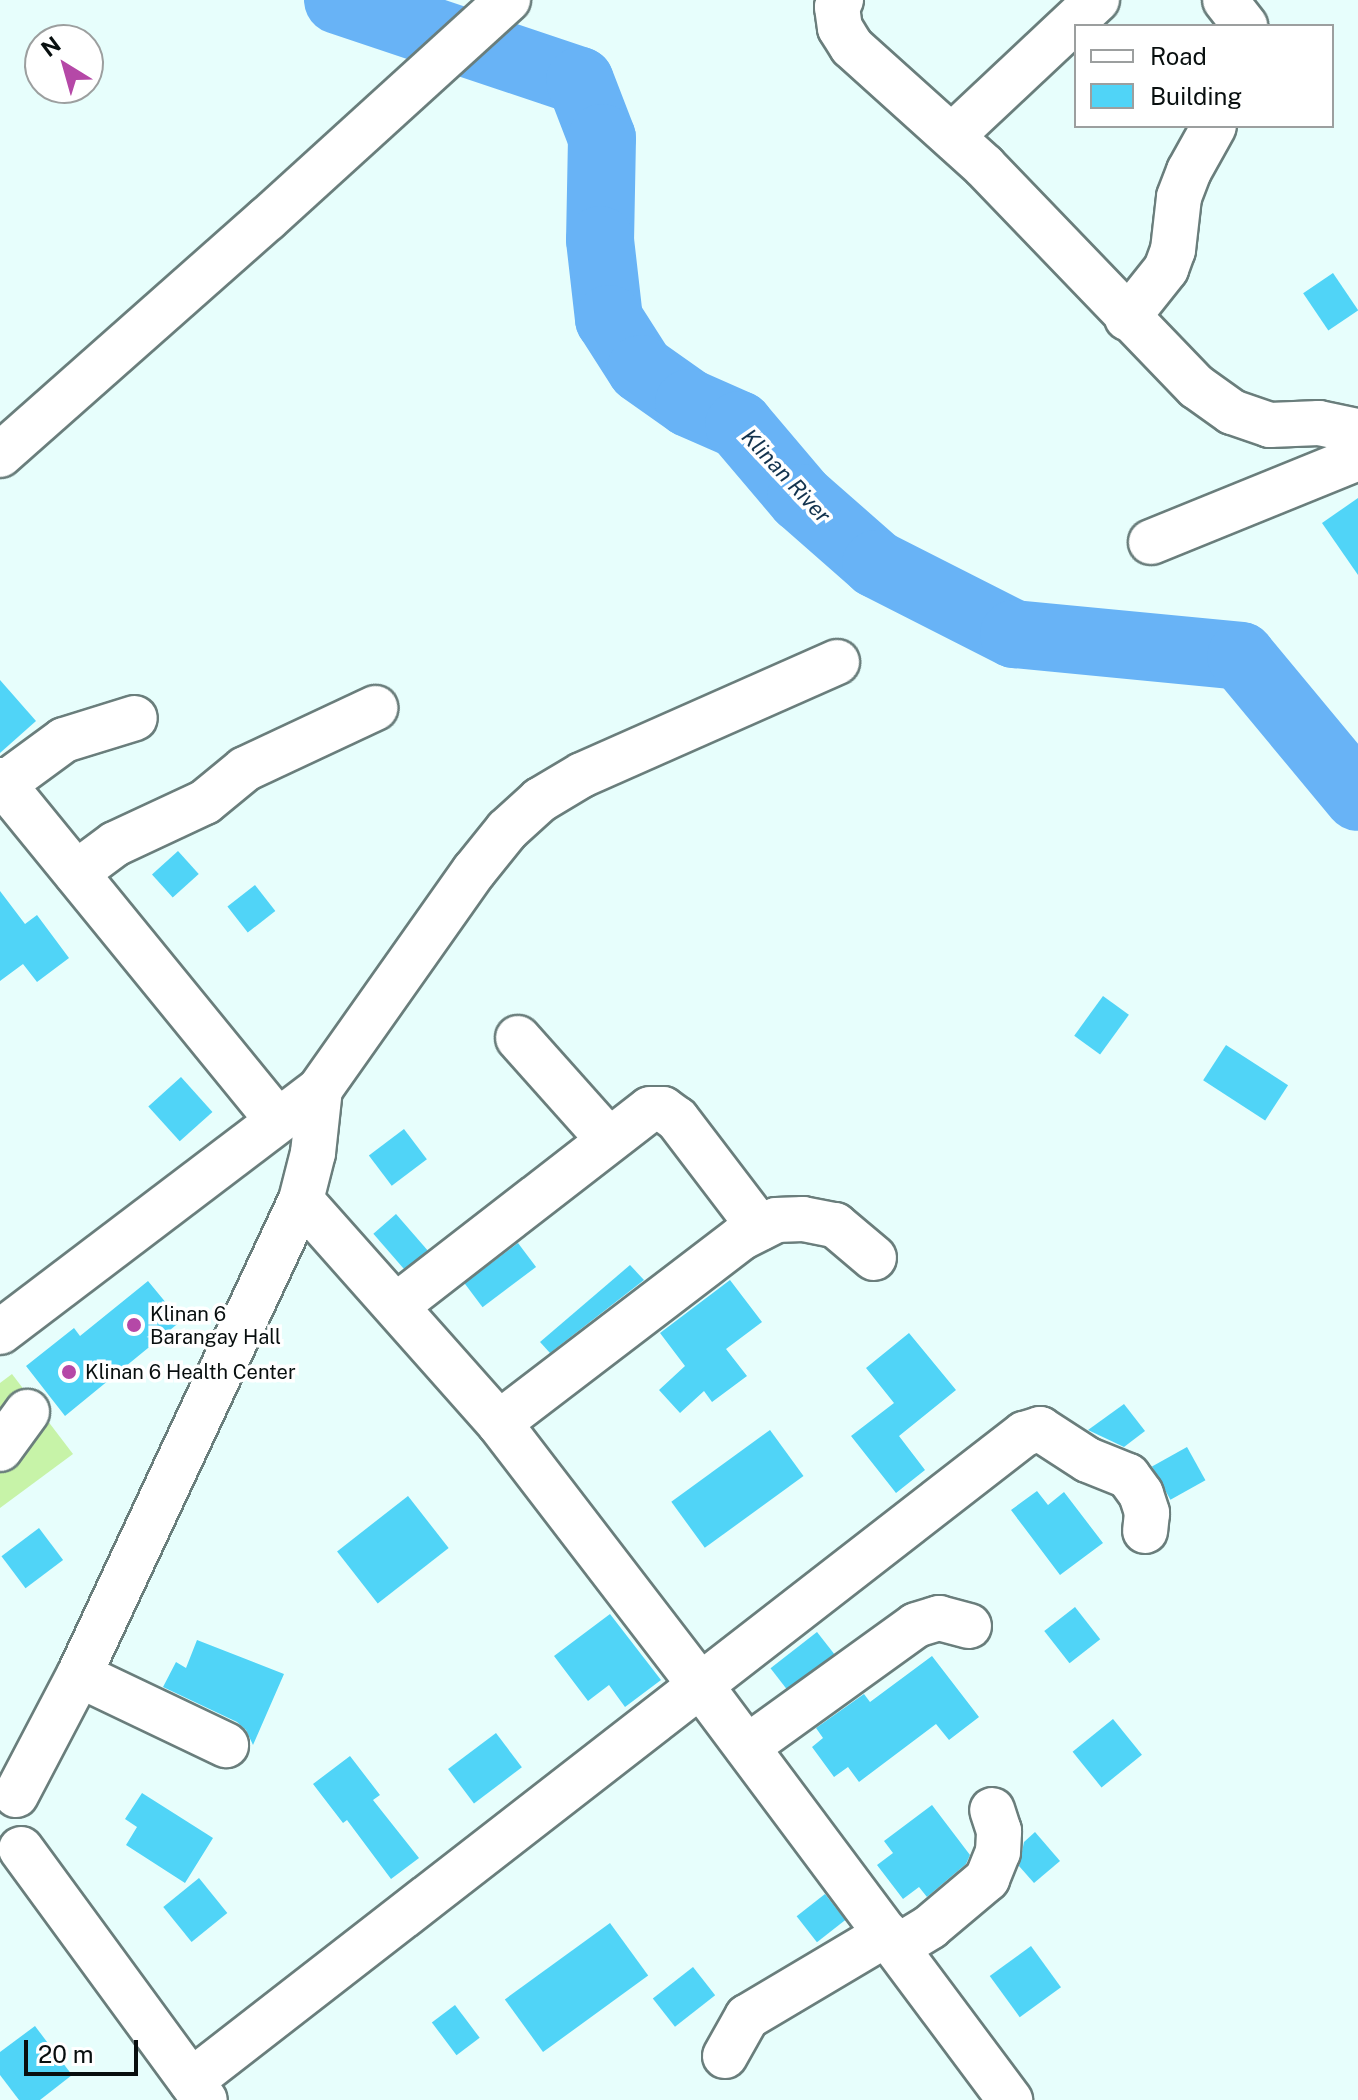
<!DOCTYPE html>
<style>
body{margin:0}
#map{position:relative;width:1358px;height:2100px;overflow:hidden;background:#e7fefc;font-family:"Public Sans",sans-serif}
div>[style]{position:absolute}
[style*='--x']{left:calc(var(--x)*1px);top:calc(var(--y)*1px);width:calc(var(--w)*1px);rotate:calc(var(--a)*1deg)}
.green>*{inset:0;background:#c7f3a8}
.river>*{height:68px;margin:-34px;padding:0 34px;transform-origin:34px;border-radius:34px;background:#68b3f6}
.building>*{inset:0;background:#50d4f7;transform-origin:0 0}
.roads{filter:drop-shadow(2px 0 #6a7e7c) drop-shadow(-2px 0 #6a7e7c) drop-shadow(0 2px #6a7e7c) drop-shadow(0 -2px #6a7e7c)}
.minor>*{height:44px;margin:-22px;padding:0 22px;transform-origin:22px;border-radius:22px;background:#fff}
.dots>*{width:22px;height:22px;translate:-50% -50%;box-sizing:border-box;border:4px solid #fff;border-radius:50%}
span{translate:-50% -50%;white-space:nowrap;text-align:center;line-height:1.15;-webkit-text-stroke:7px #fff;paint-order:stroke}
.poi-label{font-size:20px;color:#080f0f}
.left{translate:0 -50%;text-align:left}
.water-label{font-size:22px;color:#13334e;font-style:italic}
.legend{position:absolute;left:1074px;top:24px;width:260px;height:104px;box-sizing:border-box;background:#fff;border:2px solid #9c9f9f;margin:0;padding:10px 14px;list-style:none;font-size:24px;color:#080f0f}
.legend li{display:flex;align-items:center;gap:16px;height:40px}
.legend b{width:40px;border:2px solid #9c9f9f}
.north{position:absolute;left:24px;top:24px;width:80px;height:80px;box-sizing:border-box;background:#fff;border:2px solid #9c9f9f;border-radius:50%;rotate:323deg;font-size:22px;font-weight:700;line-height:32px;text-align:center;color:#080f0f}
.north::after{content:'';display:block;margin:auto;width:28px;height:36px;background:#b548a7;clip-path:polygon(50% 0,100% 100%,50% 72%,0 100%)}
.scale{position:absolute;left:24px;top:2040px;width:114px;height:36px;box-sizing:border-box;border:4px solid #080f0f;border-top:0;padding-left:10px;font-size:24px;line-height:28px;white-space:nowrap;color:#080f0f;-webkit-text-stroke:6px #fff;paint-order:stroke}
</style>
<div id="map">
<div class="green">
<div style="clip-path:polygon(12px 1374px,73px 1454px,0 1508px,0 1383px)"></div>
</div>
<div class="river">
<div style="--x:338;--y:0;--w:255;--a:18.5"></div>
<div style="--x:580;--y:81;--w:61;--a:68.9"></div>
<div style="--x:602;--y:138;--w:102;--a:91.1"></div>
<div style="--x:600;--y:240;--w:80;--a:83.5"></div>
<div style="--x:609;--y:319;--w:59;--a:57.4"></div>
<div style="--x:641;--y:369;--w:59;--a:35.3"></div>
<div style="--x:689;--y:403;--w:55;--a:23.7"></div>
<div style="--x:739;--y:425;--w:96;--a:49.7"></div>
<div style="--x:801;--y:498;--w:100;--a:41.3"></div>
<div style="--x:876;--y:564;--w:155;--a:26.9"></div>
<div style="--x:1014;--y:634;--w:228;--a:5.5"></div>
<div style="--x:1241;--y:656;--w:183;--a:50.3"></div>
</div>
<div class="building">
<div style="left:1333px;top:273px;width:45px;height:36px;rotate:56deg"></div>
<div style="clip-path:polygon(1358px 498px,1358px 575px,1322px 523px)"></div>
<div style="clip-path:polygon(0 680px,36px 721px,0 753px)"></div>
<div style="left:178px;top:851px;width:31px;height:35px;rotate:48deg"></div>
<div style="left:255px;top:885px;width:33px;height:35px;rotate:52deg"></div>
<div style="clip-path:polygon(0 891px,25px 924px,37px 915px,69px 958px,37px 982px,23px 964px,0 981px)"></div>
<div style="left:1103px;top:996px;width:32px;height:49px;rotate:36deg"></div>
<div style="left:1226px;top:1045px;width:74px;height:42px;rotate:33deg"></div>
<div style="left:181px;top:1077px;width:47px;height:44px;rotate:48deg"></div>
<div style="left:404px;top:1129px;width:38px;height:44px;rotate:53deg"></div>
<div style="left:396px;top:1214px;width:48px;height:30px;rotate:49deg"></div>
<div style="left:518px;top:1243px;width:30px;height:67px;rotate:53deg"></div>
<div style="clip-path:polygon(630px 1265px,644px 1280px,550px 1353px,540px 1342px)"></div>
<div style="clip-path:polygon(730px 1280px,762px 1322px,726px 1349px,747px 1376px,712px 1402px,704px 1391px,680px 1413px,659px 1390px,685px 1366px,660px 1333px)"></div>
<div style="clip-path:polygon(148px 1281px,181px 1321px,65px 1416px,26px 1366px,74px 1328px,80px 1336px)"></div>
<div style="clip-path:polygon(909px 1333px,956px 1390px,899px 1436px,925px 1470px,896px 1493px,851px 1436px,894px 1403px,866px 1368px)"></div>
<div style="clip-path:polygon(1124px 1404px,1145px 1431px,1124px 1447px,1088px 1430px)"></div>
<div style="left:770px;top:1430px;width:57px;height:122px;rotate:54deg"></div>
<div style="left:1187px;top:1447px;width:38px;height:40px;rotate:61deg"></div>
<div style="clip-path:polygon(1037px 1491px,1048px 1505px,1064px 1492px,1103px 1543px,1060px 1575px,1011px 1510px)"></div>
<div style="left:408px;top:1496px;width:66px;height:90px;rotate:52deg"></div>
<div style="left:39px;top:1528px;width:40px;height:47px;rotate:53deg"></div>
<div style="left:1075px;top:1607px;width:41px;height:39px;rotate:52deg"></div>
<div style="clip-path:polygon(610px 1614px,661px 1680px,625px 1707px,609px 1685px,588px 1701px,554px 1656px)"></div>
<div style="left:817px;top:1632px;width:28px;height:59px;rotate:52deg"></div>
<div style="clip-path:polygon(197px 1640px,284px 1674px,253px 1745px,246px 1730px,237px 1722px,163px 1687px,176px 1662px,186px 1668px)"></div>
<div style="clip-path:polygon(932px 1656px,979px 1717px,949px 1740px,936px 1724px,859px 1782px,848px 1767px,834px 1777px,812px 1747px,823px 1738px,816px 1728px,864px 1694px,870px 1702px)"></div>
<div style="left:1113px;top:1719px;width:46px;height:52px;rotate:51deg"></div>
<div style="left:496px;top:1733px;width:43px;height:60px;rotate:53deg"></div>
<div style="clip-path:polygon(350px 1756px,380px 1795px,373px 1800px,419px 1858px,391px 1879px,347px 1820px,343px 1823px,313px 1784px)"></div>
<div style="clip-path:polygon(142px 1793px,213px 1838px,185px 1883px,126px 1845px,137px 1827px,125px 1819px)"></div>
<div style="clip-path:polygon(932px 1805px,970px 1855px,966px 1864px,927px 1897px,919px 1887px,903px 1899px,877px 1865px,893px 1853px,884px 1841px)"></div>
<div style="clip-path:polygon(1035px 1832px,1060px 1861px,1034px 1883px,1019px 1866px,1024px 1842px)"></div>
<div style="left:199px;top:1878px;width:45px;height:46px;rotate:51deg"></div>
<div style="left:825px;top:1894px;width:33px;height:36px;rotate:52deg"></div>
<div style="left:610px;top:1923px;width:65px;height:130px;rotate:54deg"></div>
<div style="left:1031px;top:1946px;width:51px;height:51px;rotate:54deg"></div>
<div style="left:693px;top:1967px;width:36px;height:51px;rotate:52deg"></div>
<div style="left:455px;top:2005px;width:41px;height:29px;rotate:53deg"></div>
<div style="clip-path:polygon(35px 2026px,72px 2075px,40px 2100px,19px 2100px,0 2075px,0 2052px)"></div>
</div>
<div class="roads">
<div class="minor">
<div style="--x:841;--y:0;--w:8;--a:120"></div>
<div style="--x:837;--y:7;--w:21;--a:82"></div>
<div style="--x:840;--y:28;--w:22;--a:58"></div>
<div style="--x:852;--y:47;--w:178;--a:42"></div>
<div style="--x:984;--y:166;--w:307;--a:46.1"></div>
<div style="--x:1197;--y:387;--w:43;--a:35.5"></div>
<div style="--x:1232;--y:412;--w:40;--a:18.9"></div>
<div style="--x:1270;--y:425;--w:49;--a:-2.3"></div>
<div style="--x:1319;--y:423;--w:40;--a:12"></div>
<div style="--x:1225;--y:0;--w:33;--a:52"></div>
<div style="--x:952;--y:136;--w:199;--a:-43.2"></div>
<div style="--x:1127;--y:318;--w:63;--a:-51.5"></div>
<div style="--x:1166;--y:269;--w:20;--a:-70"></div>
<div style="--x:1173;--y:250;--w:53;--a:-83.5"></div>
<div style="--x:1179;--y:197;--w:28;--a:-69"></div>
<div style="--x:1189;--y:171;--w:51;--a:-60.9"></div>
<div style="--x:0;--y:455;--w:356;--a:-41.5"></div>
<div style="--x:267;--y:219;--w:326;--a:-42.3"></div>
<div style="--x:1151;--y:542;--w:223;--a:-22.1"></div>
<div style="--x:0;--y:780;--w:437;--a:50.8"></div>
<div style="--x:4;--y:784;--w:74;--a:-36.3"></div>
<div style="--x:64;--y:740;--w:74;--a:-17.2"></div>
<div style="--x:76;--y:873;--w:49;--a:-36.6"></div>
<div style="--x:115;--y:844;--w:99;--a:-25"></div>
<div style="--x:205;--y:802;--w:52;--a:-39.5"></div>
<div style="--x:245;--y:769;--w:144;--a:-25.1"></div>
<div style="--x:518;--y:1038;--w:135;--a:48.3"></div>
<div style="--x:301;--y:1200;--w:298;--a:48.4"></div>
<div style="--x:499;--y:1423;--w:332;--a:52.5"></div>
<div style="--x:701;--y:1686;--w:517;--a:53.26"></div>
<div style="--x:396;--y:1306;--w:321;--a:-37.8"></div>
<div style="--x:650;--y:1109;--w:13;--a:0"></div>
<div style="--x:663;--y:1109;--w:17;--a:36"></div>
<div style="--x:677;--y:1119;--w:137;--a:52.7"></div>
<div style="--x:0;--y:1332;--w:402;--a:-37.2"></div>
<div style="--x:320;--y:1089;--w:267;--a:-54.8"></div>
<div style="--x:474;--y:871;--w:53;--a:-51.2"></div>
<div style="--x:507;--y:830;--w:45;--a:-42.3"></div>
<div style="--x:540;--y:800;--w:49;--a:-30.8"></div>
<div style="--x:582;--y:775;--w:279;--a:-23.9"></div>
<div style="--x:499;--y:1423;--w:305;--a:-37.4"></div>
<div style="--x:741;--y:1238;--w:39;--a:-27"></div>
<div style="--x:776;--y:1220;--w:27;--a:-2"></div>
<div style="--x:803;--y:1219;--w:33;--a:11"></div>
<div style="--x:835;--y:1225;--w:51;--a:40.2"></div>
<div style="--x:0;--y:1449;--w:46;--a:-53.9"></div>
<div style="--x:79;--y:1675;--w:163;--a:25.5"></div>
<div style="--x:747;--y:1747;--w:208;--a:-35.8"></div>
<div style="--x:916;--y:1625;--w:24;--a:-17"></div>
<div style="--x:939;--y:1618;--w:31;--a:15"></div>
<div style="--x:16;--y:1795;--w:136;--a:-62.3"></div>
<div style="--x:79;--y:1675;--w:524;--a:-64.95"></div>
<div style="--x:301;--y:1200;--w:49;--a:-75.7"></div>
<div style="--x:313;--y:1153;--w:64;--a:-83.8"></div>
<div style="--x:21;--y:1849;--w:311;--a:53.8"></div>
<div style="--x:897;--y:1947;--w:39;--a:-31"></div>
<div style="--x:930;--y:1927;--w:75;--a:-40.1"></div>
<div style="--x:987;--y:1879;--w:29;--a:-68"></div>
<div style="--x:998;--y:1852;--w:21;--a:-87"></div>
<div style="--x:999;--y:1831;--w:22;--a:-108"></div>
<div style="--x:725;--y:2056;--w:45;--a:-60.6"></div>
<div style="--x:747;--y:2017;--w:163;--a:-30.7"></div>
<div style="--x:191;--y:2081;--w:1055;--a:-37.84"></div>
<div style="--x:1024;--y:1434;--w:17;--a:-17"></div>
<div style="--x:1040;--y:1429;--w:57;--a:32.9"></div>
<div style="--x:1088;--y:1460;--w:43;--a:21.8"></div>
<div style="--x:1128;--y:1476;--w:22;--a:54"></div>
<div style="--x:1141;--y:1494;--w:20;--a:72"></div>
<div style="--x:1147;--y:1513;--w:18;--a:96"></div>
</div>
</div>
<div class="dots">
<div style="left:134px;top:1325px;background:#b548a7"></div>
<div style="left:69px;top:1372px;background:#b548a7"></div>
</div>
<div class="poi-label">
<span class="left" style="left:150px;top:1326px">Klinan 6<br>Barangay Hall</span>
<span class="left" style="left:85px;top:1372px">Klinan 6 Health Center</span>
</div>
<div class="water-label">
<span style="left:786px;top:476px;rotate:47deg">Klinan River</span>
</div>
<ul class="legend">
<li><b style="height:10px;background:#fff"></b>Road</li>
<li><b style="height:22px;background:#50d4f7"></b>Building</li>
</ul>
<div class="north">N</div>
<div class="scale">20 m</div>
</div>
